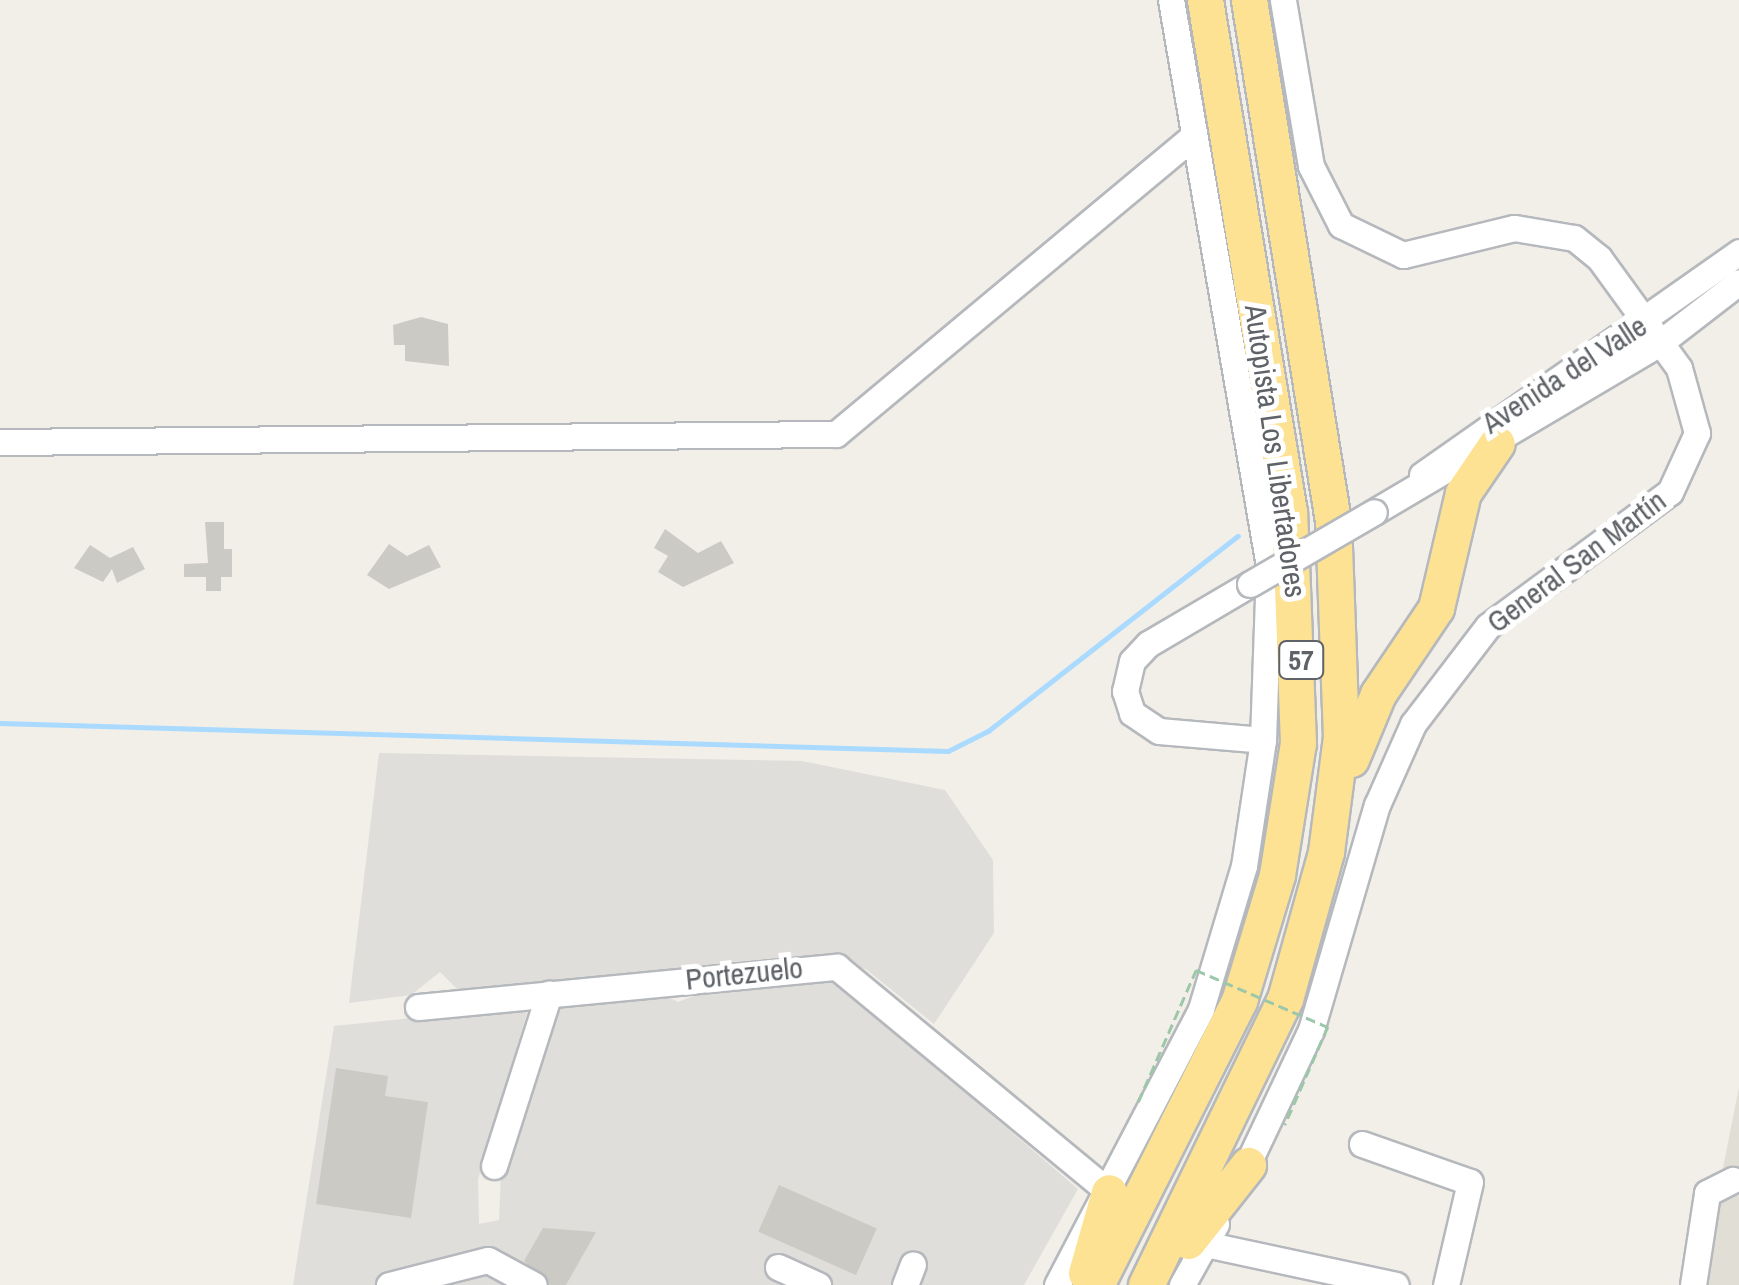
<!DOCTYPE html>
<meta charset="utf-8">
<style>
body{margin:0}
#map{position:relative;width:1739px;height:1285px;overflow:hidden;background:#f1efe8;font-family:"Archivo Narrow",sans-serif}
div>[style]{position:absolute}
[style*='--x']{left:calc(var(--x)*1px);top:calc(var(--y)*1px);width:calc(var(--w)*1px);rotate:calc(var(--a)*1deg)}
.industrial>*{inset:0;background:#e0deda}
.education>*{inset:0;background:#e1ded6}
.stream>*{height:5px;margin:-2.5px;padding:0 2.5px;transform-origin:2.5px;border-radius:2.5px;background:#aadaff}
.building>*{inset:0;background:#cccac5;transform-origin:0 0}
.roads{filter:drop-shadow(2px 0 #b5b8bc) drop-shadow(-2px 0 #b5b8bc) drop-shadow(0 2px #b5b8bc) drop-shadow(0 -2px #b5b8bc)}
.minor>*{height:25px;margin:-12.5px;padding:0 12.5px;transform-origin:12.5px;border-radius:12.5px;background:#fff}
.highway>*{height:35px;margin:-17.5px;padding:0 17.5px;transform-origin:17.5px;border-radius:17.5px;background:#fde293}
.path-bridge>*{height:2.5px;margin-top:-1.25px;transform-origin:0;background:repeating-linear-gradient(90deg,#9cc7a9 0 10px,transparent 0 15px)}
.bridges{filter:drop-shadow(2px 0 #b5b8bc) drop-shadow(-2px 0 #b5b8bc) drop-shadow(0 2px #b5b8bc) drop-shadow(0 -2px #b5b8bc)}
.minor-bridge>*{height:25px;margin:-12.5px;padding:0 12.5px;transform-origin:12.5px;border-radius:12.5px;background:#fff}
span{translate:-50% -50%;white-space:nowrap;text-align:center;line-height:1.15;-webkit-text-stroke:10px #fff;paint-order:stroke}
.shield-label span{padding:2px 8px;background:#fff;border:2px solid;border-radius:8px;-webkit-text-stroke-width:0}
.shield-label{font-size:28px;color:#5f6368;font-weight:700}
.street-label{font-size:30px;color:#5f6368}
</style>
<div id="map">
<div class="industrial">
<div style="clip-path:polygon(379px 753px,802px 761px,945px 790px,993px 860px,994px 933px,934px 1024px,867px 970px,827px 954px,458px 990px,440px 972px,411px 995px,349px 1003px)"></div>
<div style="clip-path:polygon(829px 975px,1078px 1189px,1024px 1285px,293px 1285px,334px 1026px,529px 1006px,478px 1179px,479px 1224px,499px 1220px,501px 1173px,553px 1002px,660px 992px,678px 1002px,721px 985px)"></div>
</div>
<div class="education">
<div style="clip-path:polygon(1739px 1087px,1739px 1285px,1695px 1285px,1709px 1239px)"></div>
</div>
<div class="stream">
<div style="--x:0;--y:723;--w:948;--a:1.69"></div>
<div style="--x:948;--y:751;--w:45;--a:-26.6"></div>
<div style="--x:988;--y:731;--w:317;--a:-38"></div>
</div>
<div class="building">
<div style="clip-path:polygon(421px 317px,448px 324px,449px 366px,405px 361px,405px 345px,394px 345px,393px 325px)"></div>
<div style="clip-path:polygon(205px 522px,224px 522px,224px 549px,232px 549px,232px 577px,221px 577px,221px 591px,206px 591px,206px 577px,184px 577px,184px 564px,208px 563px)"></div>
<div style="clip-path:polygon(665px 529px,698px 553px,721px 541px,734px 563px,683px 587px,658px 572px,668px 556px,654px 548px)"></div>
<div style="clip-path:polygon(389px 544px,407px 556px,429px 545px,441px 567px,389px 589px,367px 575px)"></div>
<div style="clip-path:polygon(90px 545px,110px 558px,133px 547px,145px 569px,117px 583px,112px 569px,103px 582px,74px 568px)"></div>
<div style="clip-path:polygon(336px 1068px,388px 1076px,385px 1096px,428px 1102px,411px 1218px,316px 1204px)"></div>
<div style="left:779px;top:1185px;width:107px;height:51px;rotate:24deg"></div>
<div style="clip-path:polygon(543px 1228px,596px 1232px,566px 1285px,550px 1285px,524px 1261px)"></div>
</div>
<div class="roads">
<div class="minor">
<div style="--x:0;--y:442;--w:836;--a:-0.55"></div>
<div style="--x:836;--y:434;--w:466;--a:-39.8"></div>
<div style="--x:1422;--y:475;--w:388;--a:-35.1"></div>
<div style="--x:1374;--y:512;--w:334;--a:-30.6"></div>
<div style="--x:1661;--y:342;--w:98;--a:-37.6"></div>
<div style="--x:1250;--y:584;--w:118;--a:149.5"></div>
<div style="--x:1148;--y:644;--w:23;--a:133"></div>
<div style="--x:1132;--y:661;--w:31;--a:103"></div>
<div style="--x:1125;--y:691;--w:23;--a:72"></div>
<div style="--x:1132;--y:713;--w:32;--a:34"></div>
<div style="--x:1159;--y:731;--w:104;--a:4.9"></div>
<div style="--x:418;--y:1007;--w:421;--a:-5.5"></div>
<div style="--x:837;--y:967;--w:353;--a:39.6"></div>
<div style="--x:1362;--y:1144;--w:114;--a:19.4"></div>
<div style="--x:1470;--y:1182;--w:106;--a:103.1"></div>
<div style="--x:494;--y:1166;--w:181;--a:-72.3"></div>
<div style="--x:1240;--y:1180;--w:166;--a:-64.7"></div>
<div style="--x:1311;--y:1030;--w:234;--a:-73.7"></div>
<div style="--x:1377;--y:805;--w:89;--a:-66"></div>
<div style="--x:1413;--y:724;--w:123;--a:-52.6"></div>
<div style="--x:1488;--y:626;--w:226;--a:-36.4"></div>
<div style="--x:1670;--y:492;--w:65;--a:-65.4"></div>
<div style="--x:1697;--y:433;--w:67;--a:-105.5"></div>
<div style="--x:1679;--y:368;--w:136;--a:-126"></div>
<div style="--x:1599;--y:258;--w:32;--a:-141"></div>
<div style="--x:1574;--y:238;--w:61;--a:-170.5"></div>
<div style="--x:1514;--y:228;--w:114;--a:166.3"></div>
<div style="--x:1403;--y:255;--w:69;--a:-154.2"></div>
<div style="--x:1341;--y:225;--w:66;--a:-117"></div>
<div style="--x:1311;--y:166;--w:168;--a:-99.6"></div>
<div style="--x:1205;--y:1244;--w:195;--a:12.1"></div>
<div style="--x:778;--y:1267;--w:44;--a:24.2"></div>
<div style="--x:389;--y:1285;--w:102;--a:-14.2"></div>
<div style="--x:488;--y:1260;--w:52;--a:28.5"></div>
<div style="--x:905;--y:1285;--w:22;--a:-69"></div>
<div style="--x:1057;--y:1285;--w:311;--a:-62.4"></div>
<div style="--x:1201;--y:1009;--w:149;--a:-73.3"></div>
<div style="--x:1244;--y:866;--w:127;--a:-81.4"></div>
<div style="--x:1263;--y:740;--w:174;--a:-88"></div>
<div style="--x:1269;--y:566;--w:574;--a:-99.82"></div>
<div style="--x:1182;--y:1285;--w:70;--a:-60.9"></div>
<div style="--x:1693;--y:1285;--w:93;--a:-81.3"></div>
<div style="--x:1707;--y:1193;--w:29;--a:-27"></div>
</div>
<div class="highway">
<div style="--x:1351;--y:759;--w:70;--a:-67.4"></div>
<div style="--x:1378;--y:694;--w:104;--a:-56"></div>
<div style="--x:1436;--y:608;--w:118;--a:-76.8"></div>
<div style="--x:1463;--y:493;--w:60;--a:-55.8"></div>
<div style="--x:1188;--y:1241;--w:97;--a:-51.7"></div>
<div style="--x:1086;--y:1273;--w:84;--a:-74.1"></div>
<div style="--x:1096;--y:1285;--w:318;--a:-63.3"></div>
<div style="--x:1239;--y:1001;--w:132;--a:-73.2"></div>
<div style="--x:1277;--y:875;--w:134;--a:-81"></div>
<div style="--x:1298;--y:743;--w:231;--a:-92.2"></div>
<div style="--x:1289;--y:512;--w:519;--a:-99.32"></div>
<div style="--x:1146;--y:1285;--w:318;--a:-64.1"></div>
<div style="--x:1285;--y:999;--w:153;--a:-74.4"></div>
<div style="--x:1326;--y:852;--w:116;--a:-82.6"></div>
<div style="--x:1341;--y:737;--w:216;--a:-92.1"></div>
<div style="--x:1333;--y:521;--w:528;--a:-99.16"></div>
</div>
</div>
<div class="path-bridge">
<div style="--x:1138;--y:1102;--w:144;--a:-66.3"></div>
<div style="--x:1196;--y:970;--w:144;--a:23.4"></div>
<div style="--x:1328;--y:1027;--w:107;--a:113.7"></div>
</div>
<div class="bridges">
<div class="minor-bridge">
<div style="--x:1250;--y:584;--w:143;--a:-30.1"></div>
</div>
</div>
<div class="shield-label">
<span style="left:1301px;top:660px">57</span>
</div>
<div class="street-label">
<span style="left:1564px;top:374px;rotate:-33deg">Avenida del Valle</span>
<span style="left:1276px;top:451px;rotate:82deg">Autopista Los Libertadores</span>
<span style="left:1576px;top:561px;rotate:-37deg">General San Martín</span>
<span style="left:744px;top:973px;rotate:-6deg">Portezuelo</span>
</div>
</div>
